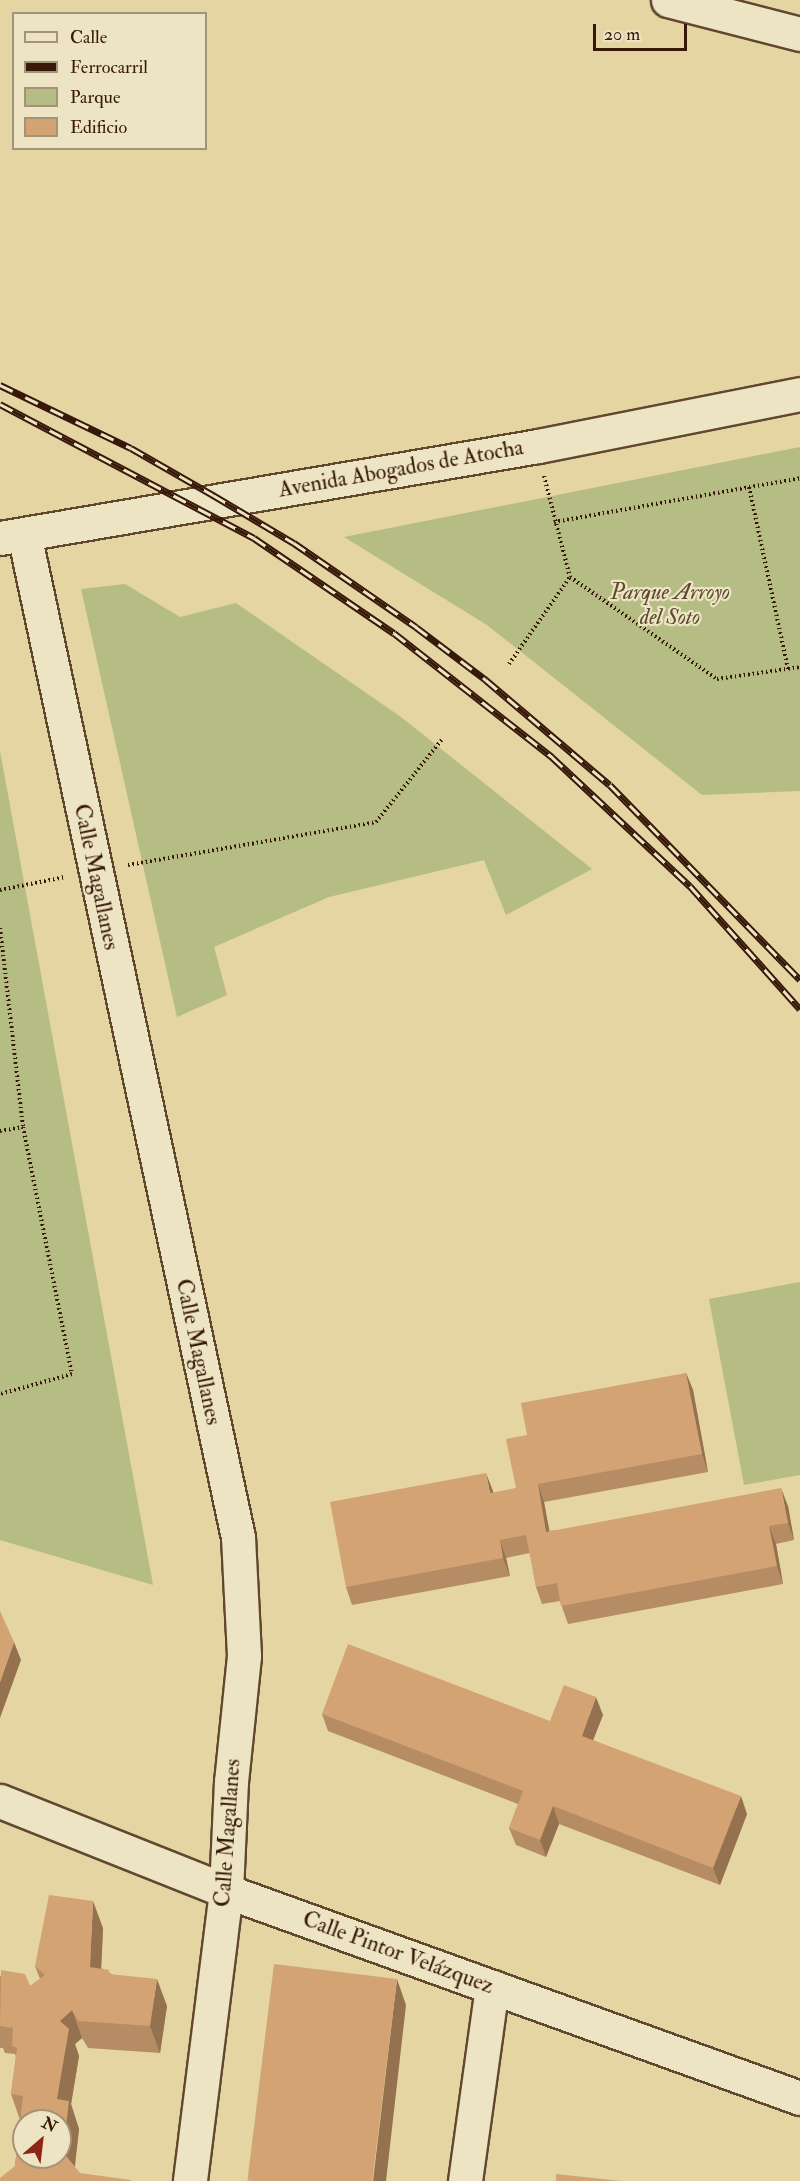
<!DOCTYPE html>
<meta charset="utf-8">
<style>
body{margin:0}
#map{position:relative;width:800px;height:2181px;overflow:hidden;background:#e4d5a2;font-family:"IM FELL Double Pica",serif}
div>[style]{position:absolute}
[style*='--x']{left:calc(var(--x)*1px);top:calc(var(--y)*1px);width:calc(var(--w)*1px);rotate:calc(var(--a)*1deg)}
.green>*{inset:0;background:#b5bd84}
.path>*{height:4px;margin-top:-2px;transform-origin:0;background:repeating-linear-gradient(90deg,#371809 0 1.5px,transparent 0 4.5px)}
.roads{filter:drop-shadow(2px 0 #62472f) drop-shadow(-2px 0 #62472f) drop-shadow(0 2px #62472f) drop-shadow(0 -2px #62472f)}
.street>*{height:33px;margin:-16.5px;padding:0 16.5px;transform-origin:16.5px;border-radius:16.5px;background:#ede4c3}
.secondary>*{height:33px;margin:-16.5px;padding:0 16.5px;transform-origin:16.5px;border-radius:16.5px;background:#ede4c3}
.rail>*{height:7px;margin-top:-3.5px;transform-origin:0;background:repeating-linear-gradient(90deg,#ede4c3 0 14px,#371809 0 28px);box-sizing:border-box;border-block:2px solid #371809}
.wall>*{inset:0;background:#b58c63}
.shaded-wall>*{inset:0;background:#947250}
.building>*{inset:0;background:#d3a373;transform-origin:0 0}
span{translate:-50% -50%;white-space:nowrap;text-align:center;line-height:1.15;-webkit-text-stroke:4.5px #ede4c3;paint-order:stroke}
.street-label{font-size:22px;color:#371809}
.park-label{font-size:22px;color:#5d4a2e;font-style:italic}
.legend{position:absolute;left:12px;top:12px;width:195px;height:138px;box-sizing:border-box;background:#ede4c3;border:2px solid #a49279;margin:0;padding:8px 10px;list-style:none;font-size:18px;color:#371809}
.legend li{display:flex;align-items:center;gap:12px;height:30px}
.legend b{width:30px;border:2px solid #a49279}
.north{position:absolute;left:12px;top:2109px;width:60px;height:60px;box-sizing:border-box;background:#ede4c3;border:2px solid #a49279;border-radius:50%;rotate:28deg;font-size:16px;font-weight:700;line-height:24px;text-align:center;color:#371809}
.north::after{content:'';display:block;margin:auto;width:21px;height:27px;background:#8f2418;clip-path:polygon(50% 0,100% 100%,50% 72%,0 100%)}
.scale{position:absolute;left:593px;top:24px;width:94px;height:27px;box-sizing:border-box;border:3px solid #371809;border-top:0;padding-left:8px;font-size:18px;line-height:21px;white-space:nowrap;color:#371809;-webkit-text-stroke:4px #ede4c3;paint-order:stroke}
</style>
<div id="map">
<div class="green">
<div style="clip-path:polygon(800px 447px,800px 791px,702px 795px,487px 625px,344px 537px)"></div>
<div style="clip-path:polygon(125px 584px,180px 617px,236px 603px,401px 717px,592px 869px,506px 915px,484px 860px,329px 897px,214px 947px,227px 995px,177px 1017px,81px 589px)"></div>
<div style="clip-path:polygon(0 751px,153px 1585px,0 1540px)"></div>
<div style="clip-path:polygon(800px 1282px,800px 1475px,744px 1485px,709px 1299px)"></div>
</div>
<div class="path">
<div style="--x:544;--y:476;--w:104;--a:75.6"></div>
<div style="--x:749;--y:487;--w:186;--a:77.9"></div>
<div style="--x:554;--y:522;--w:250;--a:-10.1"></div>
<div style="--x:509;--y:664;--w:106;--a:-55"></div>
<div style="--x:570;--y:577;--w:179;--a:34.8"></div>
<div style="--x:717;--y:679;--w:84;--a:-8.2"></div>
<div style="--x:128;--y:865;--w:252;--a:-9.8"></div>
<div style="--x:376;--y:822;--w:107;--a:-51.4"></div>
<div style="--x:0;--y:890;--w:66;--a:-11.3"></div>
<div style="--x:0;--y:928;--w:200;--a:83.4"></div>
<div style="--x:23;--y:1127;--w:252;--a:78.8"></div>
<div style="--x:72;--y:1374;--w:75;--a:164.5"></div>
<div style="--x:0;--y:1131;--w:23;--a:-10"></div>
</div>
<div class="roads">
<div class="street">
<div style="--x:668;--y:0;--w:136;--a:14.4"></div>
<div style="--x:24;--y:534;--w:1026;--a:77.96"></div>
<div style="--x:238;--y:1537;--w:119;--a:87.1"></div>
<div style="--x:244;--y:1656;--w:126;--a:95.9"></div>
<div style="--x:231;--y:1781;--w:110;--a:92.6"></div>
<div style="--x:226;--y:1891;--w:292;--a:97.1"></div>
<div style="--x:0;--y:1801;--w:243;--a:21.7"></div>
<div style="--x:226;--y:1891;--w:610;--a:19.83"></div>
<div style="--x:465;--y:2181;--w:196;--a:-82.1"></div>
</div>
<div class="secondary">
<div style="--x:0;--y:538;--w:546;--a:-9.7"></div>
<div style="--x:538;--y:446;--w:267;--a:-11.2"></div>
</div>
</div>
<div class="rail">
<div style="--x:0;--y:385;--w:145;--a:25.7"></div>
<div style="--x:131;--y:448;--w:95;--a:29.8"></div>
<div style="--x:213;--y:495;--w:94;--a:30.7"></div>
<div style="--x:294;--y:543;--w:148;--a:34.5"></div>
<div style="--x:416;--y:627;--w:88;--a:37.1"></div>
<div style="--x:486;--y:680;--w:162;--a:40.3"></div>
<div style="--x:610;--y:785;--w:272;--a:45.7"></div>
<div style="--x:0;--y:404;--w:287;--a:27.8"></div>
<div style="--x:254;--y:538;--w:169;--a:34.2"></div>
<div style="--x:394;--y:633;--w:201;--a:38.1"></div>
<div style="--x:552;--y:757;--w:189;--a:43.1"></div>
<div style="--x:690;--y:886;--w:165;--a:48.2"></div>
</div>
<div class="wall">
<div style="clip-path:polygon(686px 1373px,693px 1390px,708px 1472px,544px 1502px,549px 1531px,788px 1506px,794px 1540px,776px 1544px,783px 1584px,568px 1624px,560px 1601px,542px 1604px,536px 1587px,530px 1553px,506px 1558px,510px 1576px,352px 1605px,346px 1587px,516px 1488px,527px 1435px)"></div>
<div style="clip-path:polygon(322px 1714px,550px 1721px,603px 1715px,593px 1740px,747px 1814px,720px 1885px,559px 1824px,546px 1857px,516px 1845px,509px 1828px,518px 1804px,328px 1731px)"></div>
<div style="clip-path:polygon(103px 1928px,101px 1968px,167px 2006px,160px 2053px,88px 2048px,82px 2038px,75px 2044px,79px 2056px,71px 2104px,79px 2129px,75px 2167px,15px 2166px,20px 2120px,11px 2094px,16px 2057px,15px 2054px,5px 2053px,3px 2048px,0 2048px,0 1976px,30px 1986px,40px 1979px,35px 1966px)"></div>
</div>
<div class="shaded-wall">
<div style="clip-path:polygon(686px 1373px,693px 1390px,708px 1472px,702px 1454px)"></div>
<div style="clip-path:polygon(486px 1473px,493px 1491px,497px 1510px,490px 1493px)"></div>
<div style="clip-path:polygon(538px 1484px,544px 1502px,553px 1550px,546px 1532px)"></div>
<div style="clip-path:polygon(781px 1488px,788px 1506px,794px 1540px,788px 1523px)"></div>
<div style="clip-path:polygon(769px 1526px,776px 1544px,783px 1584px,777px 1566px)"></div>
<div style="clip-path:polygon(500px 1540px,506px 1558px,510px 1576px,503px 1558px)"></div>
<div style="clip-path:polygon(14px 1642px,21px 1660px,0 1718px,0 1682px)"></div>
<div style="clip-path:polygon(596px 1697px,603px 1715px,588px 1753px,582px 1736px)"></div>
<div style="clip-path:polygon(741px 1796px,747px 1814px,720px 1885px,713px 1868px)"></div>
<div style="clip-path:polygon(553px 1806px,559px 1824px,546px 1857px,540px 1840px)"></div>
<div style="clip-path:polygon(93px 1901px,103px 1928px,100px 1994px,90px 1967px)"></div>
<div style="clip-path:polygon(157px 1979px,167px 2006px,160px 2053px,150px 2026px)"></div>
<div style="clip-path:polygon(397px 1979px,406px 2005px,386px 2181px,373px 2181px)"></div>
<div style="clip-path:polygon(72px 2010px,82px 2038px,75px 2044px,79px 2056px,71px 2104px,79px 2129px,73px 2180px,63px 2152px,57px 2099px,60px 2021px)"></div>
</div>
<div class="building">
<div style="clip-path:polygon(686px 1373px,702px 1454px,538px 1484px,546px 1532px,781px 1488px,788px 1523px,769px 1526px,777px 1566px,561px 1606px,557px 1583px,536px 1587px,526px 1535px,500px 1540px,503px 1558px,346px 1587px,330px 1502px,486px 1473px,490px 1493px,516px 1488px,506px 1439px,527px 1435px,521px 1403px)"></div>
<div style="clip-path:polygon(0 1611px,14px 1642px,0 1682px)"></div>
<div style="clip-path:polygon(348px 1644px,550px 1721px,564px 1685px,596px 1697px,582px 1736px,741px 1796px,713px 1868px,553px 1806px,540px 1840px,509px 1828px,523px 1791px,322px 1714px)"></div>
<div style="clip-path:polygon(evenodd,49px 1895px,93px 1901px,90px 1967px,109px 1970px,109px 1974px,157px 1979px,150px 2026px,78px 2021px,72px 2010px,60px 2021px,69px 2029px,57px 2099px,69px 2101px,63px 2152px,80px 2173px,131px 2180px,131px 2181px,0 2181px,0 2178px,15px 2166px,23px 2096px,11px 2094px,17px 2048px,12px 2046px,13px 2028px,0 2026px,1px 1970px,25px 1974px,30px 1986px,45px 1975px,35px 1966px,49px 1895px,24px 2121px,60px 2121px,60px 2157px,24px 2157px,24px 2121px)"></div>
<div style="left:274px;top:1964px;width:124px;height:218px;rotate:7deg"></div>
<div style="clip-path:polygon(556px 2174px,621px 2181px,556px 2181px)"></div>
</div>
<div class="street-label">
<span style="left:401px;top:469px;rotate:-10deg">Avenida Abogados de Atocha</span>
<span style="left:96px;top:877px;rotate:78deg">Calle Magallanes</span>
<span style="left:198px;top:1352px;rotate:78deg">Calle Magallanes</span>
<span style="left:228px;top:1833px;rotate:-86deg">Calle Magallanes</span>
<span style="left:398px;top:1953px;rotate:20deg">Calle Pintor Velázquez</span>
</div>
<div class="park-label">
<span style="left:670px;top:605px">Parque Arroyo<br>del Soto</span>
</div>
<ul class="legend">
<li><b style="height:8px;background:#ede4c3"></b>Calle</li>
<li><b style="height:8px;background:#371809"></b>Ferrocarril</li>
<li><b style="height:16px;background:#b5bd84"></b>Parque</li>
<li><b style="height:16px;background:#d3a373"></b>Edificio</li>
</ul>
<div class="north">N</div>
<div class="scale">20 m</div>
</div>
